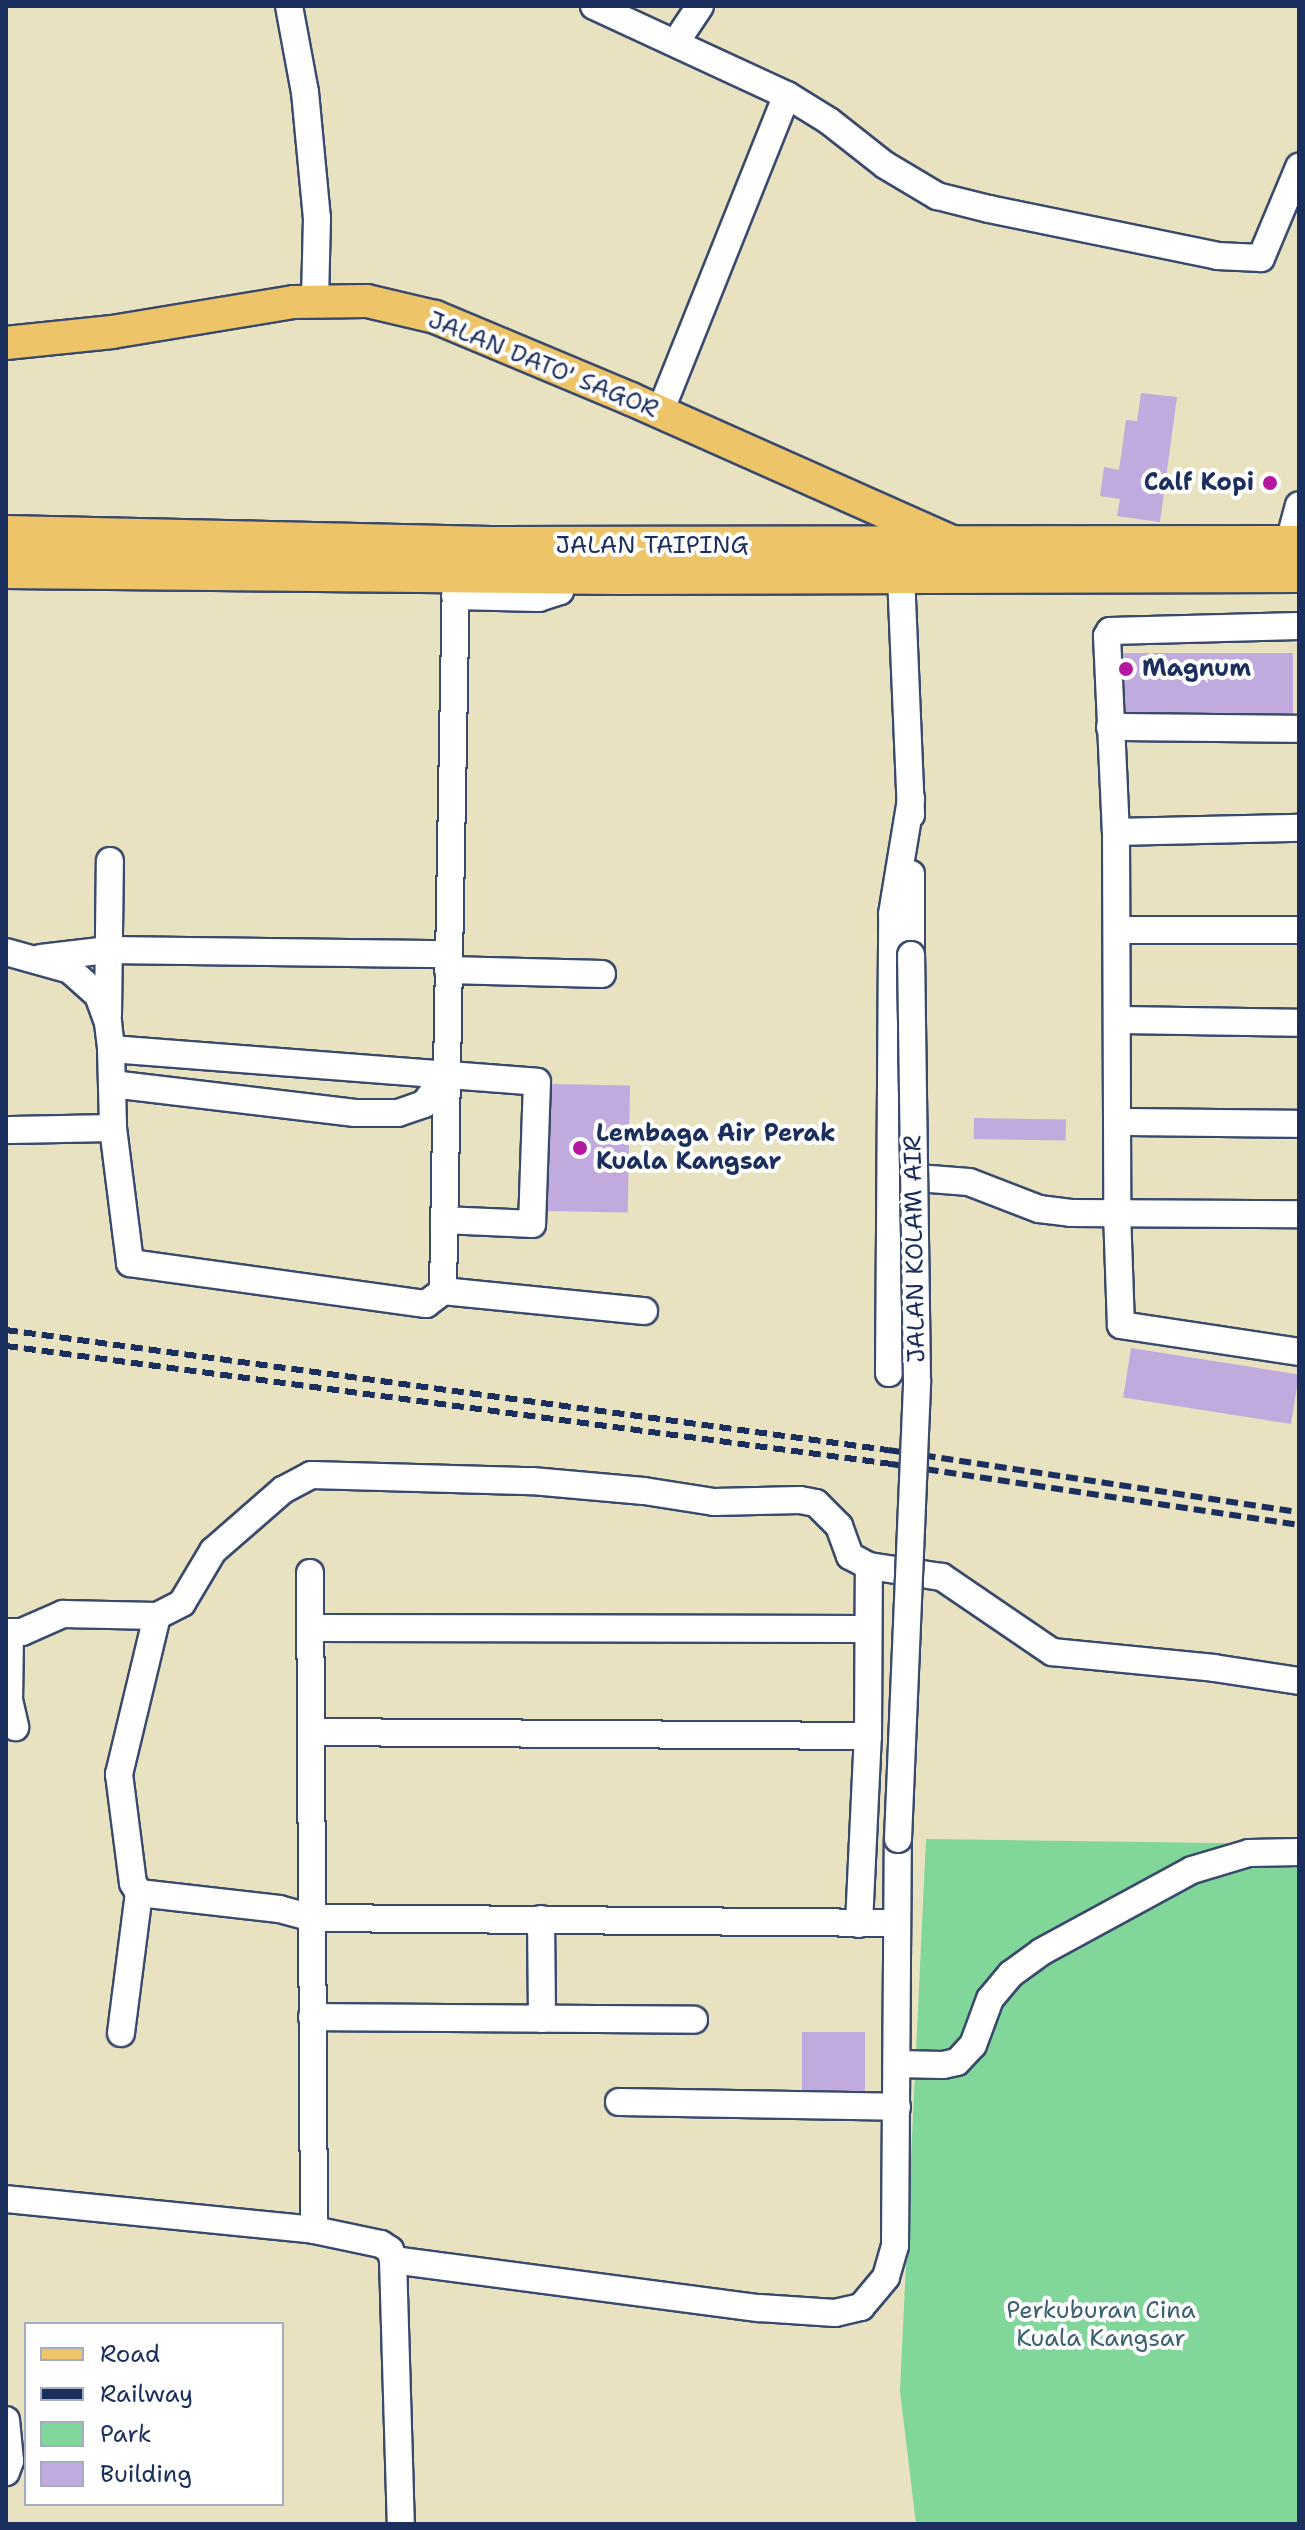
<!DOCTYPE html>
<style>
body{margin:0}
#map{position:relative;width:1305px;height:2530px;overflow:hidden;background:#e8e2c0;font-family:"Shantell Sans",sans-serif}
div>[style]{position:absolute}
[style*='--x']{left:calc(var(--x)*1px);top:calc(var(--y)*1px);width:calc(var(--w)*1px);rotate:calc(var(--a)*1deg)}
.green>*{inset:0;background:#81d69a}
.building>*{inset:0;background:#c1aadd;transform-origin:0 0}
.roads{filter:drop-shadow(2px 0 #3a4a6d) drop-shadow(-2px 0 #3a4a6d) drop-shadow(0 2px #3a4a6d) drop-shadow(0 -2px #3a4a6d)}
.minor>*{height:26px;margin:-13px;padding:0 13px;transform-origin:13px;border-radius:13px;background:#fff}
.major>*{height:32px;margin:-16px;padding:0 16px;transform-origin:16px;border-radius:16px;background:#eec469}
.highway>*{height:38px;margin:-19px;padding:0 19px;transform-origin:19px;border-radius:19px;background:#eec469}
.rail>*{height:6px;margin-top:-3px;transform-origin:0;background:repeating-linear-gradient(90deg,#1b2f5e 0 12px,transparent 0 18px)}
.bridges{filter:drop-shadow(2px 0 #3a4a6d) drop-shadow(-2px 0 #3a4a6d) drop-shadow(0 2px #3a4a6d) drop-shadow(0 -2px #3a4a6d)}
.minor-bridge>*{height:26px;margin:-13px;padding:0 13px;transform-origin:13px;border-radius:13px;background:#fff}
.dots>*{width:22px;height:22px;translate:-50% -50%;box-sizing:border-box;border:4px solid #fff;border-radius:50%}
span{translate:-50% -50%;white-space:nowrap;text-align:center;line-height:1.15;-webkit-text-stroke:8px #fff;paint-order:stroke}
.street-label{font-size:24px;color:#1b2f5e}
.poi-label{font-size:24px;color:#1b2f5e;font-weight:700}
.right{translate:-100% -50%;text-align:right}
.left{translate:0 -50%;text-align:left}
.park-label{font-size:24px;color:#3a6170}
.frame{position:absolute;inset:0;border:8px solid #1b2f5e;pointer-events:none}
.legend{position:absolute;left:24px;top:2322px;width:260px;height:184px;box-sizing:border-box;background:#fff;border:2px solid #a4acbf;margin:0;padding:10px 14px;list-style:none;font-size:24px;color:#1b2f5e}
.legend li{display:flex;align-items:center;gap:16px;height:40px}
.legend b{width:40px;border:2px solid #a4acbf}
</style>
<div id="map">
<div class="green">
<div style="clip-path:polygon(926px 1839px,1299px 1844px,1299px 2524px,916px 2524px,900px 2391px)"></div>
</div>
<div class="building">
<div style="clip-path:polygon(1141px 393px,1177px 397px,1160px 522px,1117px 516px,1120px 499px,1100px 496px,1104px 467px,1119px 470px,1126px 420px,1137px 421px)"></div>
<div style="left:1123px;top:653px;width:170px;height:66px"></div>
<div style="left:549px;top:1084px;width:81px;height:127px;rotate:1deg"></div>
<div style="left:974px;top:1118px;width:92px;height:21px;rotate:1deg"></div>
<div style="left:1131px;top:1348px;width:170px;height:50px;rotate:9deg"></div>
<div style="left:802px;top:2032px;width:63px;height:64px"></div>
</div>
<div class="roads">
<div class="minor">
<div style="--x:289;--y:6;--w:87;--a:79.5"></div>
<div style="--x:305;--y:92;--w:127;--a:84.6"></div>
<div style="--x:317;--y:218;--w:84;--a:91.4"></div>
<div style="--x:594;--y:6;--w:213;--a:24.8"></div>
<div style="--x:787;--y:95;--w:49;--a:31.8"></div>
<div style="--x:829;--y:121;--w:71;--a:38.2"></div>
<div style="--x:885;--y:165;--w:61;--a:30.8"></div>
<div style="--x:937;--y:196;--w:54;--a:14"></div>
<div style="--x:989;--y:209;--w:233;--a:11.6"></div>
<div style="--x:1217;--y:256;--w:44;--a:2.6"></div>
<div style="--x:1261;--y:258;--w:99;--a:-67.3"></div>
<div style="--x:676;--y:42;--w:43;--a:-56.3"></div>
<div style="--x:660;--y:412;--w:341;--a:-68.2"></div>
<div style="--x:1288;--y:546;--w:42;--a:-75"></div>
<div style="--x:901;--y:575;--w:240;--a:87.6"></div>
<div style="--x:455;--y:596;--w:84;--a:1.4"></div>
<div style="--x:539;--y:598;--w:22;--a:-18"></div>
<div style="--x:560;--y:591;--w:16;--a:-76"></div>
<div style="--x:1299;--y:626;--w:189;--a:178.5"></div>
<div style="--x:1110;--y:631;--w:6;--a:121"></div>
<div style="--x:1107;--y:636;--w:196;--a:87.4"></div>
<div style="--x:1116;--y:832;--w:380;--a:89.8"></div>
<div style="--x:1117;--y:1212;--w:113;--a:88"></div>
<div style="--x:1121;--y:1325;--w:180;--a:8.6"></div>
<div style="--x:1110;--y:727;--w:189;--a:0.6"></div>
<div style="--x:1116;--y:832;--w:183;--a:-1.3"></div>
<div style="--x:911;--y:874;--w:81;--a:90"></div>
<div style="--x:1117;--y:930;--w:182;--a:0"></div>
<div style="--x:6;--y:952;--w:66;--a:15.7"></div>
<div style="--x:70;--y:970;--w:38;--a:42"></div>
<div style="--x:98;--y:995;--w:30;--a:70"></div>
<div style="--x:108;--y:1023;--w:26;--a:83"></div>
<div style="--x:111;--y:1049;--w:79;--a:88.5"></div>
<div style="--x:113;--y:1128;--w:136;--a:82.8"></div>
<div style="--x:130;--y:1263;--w:299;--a:7.9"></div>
<div style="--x:426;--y:1304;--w:21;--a:-37"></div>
<div style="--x:443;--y:1291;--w:718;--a:-88.96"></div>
<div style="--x:41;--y:958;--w:66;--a:-6.9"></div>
<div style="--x:107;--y:950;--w:342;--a:0.7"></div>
<div style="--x:448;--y:970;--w:154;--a:1.5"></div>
<div style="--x:108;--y:1015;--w:154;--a:-89.3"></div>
<div style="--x:1118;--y:1020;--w:181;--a:0.9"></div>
<div style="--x:111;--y:1049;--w:427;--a:4.4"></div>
<div style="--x:537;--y:1082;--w:142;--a:92"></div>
<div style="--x:532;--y:1224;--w:88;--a:-177.4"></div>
<div style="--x:112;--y:1084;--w:245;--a:6.8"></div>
<div style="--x:355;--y:1113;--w:43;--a:0"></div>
<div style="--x:398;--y:1113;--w:28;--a:-19"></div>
<div style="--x:424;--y:1104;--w:35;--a:-53"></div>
<div style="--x:1117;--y:1122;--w:182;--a:0.6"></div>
<div style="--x:6;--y:1130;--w:107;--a:-1.1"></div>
<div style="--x:892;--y:1176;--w:77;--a:4.5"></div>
<div style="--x:969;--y:1182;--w:75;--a:21.1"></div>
<div style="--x:1039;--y:1209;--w:32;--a:7"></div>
<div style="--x:1071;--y:1213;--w:228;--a:0.3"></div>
<div style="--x:443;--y:1291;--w:202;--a:5.7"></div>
<div style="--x:889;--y:1373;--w:459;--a:-89.6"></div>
<div style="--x:892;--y:914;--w:117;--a:-80.6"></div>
<div style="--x:157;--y:1616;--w:28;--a:-27"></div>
<div style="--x:182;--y:1603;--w:61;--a:-59.2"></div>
<div style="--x:213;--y:1551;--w:93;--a:-41.1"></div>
<div style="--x:283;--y:1490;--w:32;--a:-28"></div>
<div style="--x:311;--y:1475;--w:221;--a:1.6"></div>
<div style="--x:532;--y:1481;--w:112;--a:5.1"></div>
<div style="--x:644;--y:1491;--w:71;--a:8.9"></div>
<div style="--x:714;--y:1502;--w:86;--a:-1.3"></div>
<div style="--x:800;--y:1500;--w:16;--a:11"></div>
<div style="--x:816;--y:1503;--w:33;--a:45"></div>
<div style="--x:839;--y:1526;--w:32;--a:70"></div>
<div style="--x:850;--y:1556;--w:21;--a:28"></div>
<div style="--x:869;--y:1566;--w:74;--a:8.6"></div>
<div style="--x:942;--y:1577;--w:133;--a:34.3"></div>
<div style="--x:1052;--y:1652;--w:163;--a:5.6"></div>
<div style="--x:1214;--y:1668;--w:86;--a:8.7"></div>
<div style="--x:310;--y:1628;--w:558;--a:0.1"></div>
<div style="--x:6;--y:1632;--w:16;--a:0"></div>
<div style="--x:22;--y:1632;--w:45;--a:-23.7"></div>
<div style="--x:63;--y:1614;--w:94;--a:1.2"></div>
<div style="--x:157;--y:1616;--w:163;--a:103.5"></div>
<div style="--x:119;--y:1774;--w:110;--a:82.7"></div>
<div style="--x:133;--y:1883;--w:12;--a:59"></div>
<div style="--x:139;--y:1893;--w:141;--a:6.5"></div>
<div style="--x:279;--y:1909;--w:34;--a:15"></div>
<div style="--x:312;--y:1918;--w:585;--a:0.49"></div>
<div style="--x:10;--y:1632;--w:68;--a:90.8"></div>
<div style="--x:9;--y:1700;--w:28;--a:77"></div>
<div style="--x:311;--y:1732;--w:557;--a:0.41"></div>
<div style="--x:541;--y:1919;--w:100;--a:89.4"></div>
<div style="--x:859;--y:1924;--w:188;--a:-87.3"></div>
<div style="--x:868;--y:1736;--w:170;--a:-89.7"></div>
<div style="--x:312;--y:2017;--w:382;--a:0.4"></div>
<div style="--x:121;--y:2033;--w:141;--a:-82.7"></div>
<div style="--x:897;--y:2064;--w:46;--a:1.2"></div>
<div style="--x:943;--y:2065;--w:14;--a:-12"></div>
<div style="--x:957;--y:2062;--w:23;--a:-47"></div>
<div style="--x:973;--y:2045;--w:49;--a:-69.7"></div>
<div style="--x:990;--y:1999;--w:33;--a:-50"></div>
<div style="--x:1011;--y:1974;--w:37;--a:-36"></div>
<div style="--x:1041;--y:1952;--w:172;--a:-28.5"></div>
<div style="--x:1192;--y:1870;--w:59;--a:-16.6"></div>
<div style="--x:1249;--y:1853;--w:50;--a:-1.1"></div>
<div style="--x:619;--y:2102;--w:278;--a:1"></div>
<div style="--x:6;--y:2199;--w:310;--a:5.7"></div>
<div style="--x:314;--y:2230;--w:657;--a:-90.35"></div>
<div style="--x:314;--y:2230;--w:68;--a:11.8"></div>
<div style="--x:381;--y:2244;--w:11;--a:34"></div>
<div style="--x:390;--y:2250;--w:10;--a:73"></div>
<div style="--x:393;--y:2260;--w:264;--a:88.3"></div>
<div style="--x:393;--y:2260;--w:370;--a:7.5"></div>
<div style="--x:760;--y:2308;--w:75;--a:3.8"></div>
<div style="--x:835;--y:2313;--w:27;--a:-13"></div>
<div style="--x:861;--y:2307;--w:39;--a:-50"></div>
<div style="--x:886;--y:2277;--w:32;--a:-74"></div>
<div style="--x:895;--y:2246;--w:407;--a:-89.6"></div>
<div style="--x:6;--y:2420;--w:41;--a:84.4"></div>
<div style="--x:10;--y:2461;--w:12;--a:110"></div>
</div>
<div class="major">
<div style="--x:6;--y:343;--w:107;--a:-5.9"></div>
<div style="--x:112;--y:332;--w:184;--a:-9.4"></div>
<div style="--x:294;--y:302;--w:73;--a:-0.8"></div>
<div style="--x:367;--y:301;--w:70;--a:13.2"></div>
<div style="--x:435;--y:317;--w:212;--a:22.7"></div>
<div style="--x:631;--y:399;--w:354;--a:24"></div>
</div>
<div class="highway">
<div style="--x:6;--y:535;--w:484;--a:1.3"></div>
<div style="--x:490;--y:546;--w:809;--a:-0.07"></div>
<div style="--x:6;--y:569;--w:612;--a:0.56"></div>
<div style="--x:618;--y:575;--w:681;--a:-0.17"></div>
</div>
</div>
<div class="rail">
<div style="--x:6;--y:1330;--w:890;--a:7.75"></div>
<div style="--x:888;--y:1450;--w:416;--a:8.6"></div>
<div style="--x:6;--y:1346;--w:893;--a:7.59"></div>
<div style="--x:891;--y:1464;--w:413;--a:8.5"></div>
</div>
<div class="bridges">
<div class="minor-bridge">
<div style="--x:898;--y:1839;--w:459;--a:-87.6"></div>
<div style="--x:917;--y:1380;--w:425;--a:-90.8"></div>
</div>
</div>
<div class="dots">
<div style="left:1270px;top:483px;background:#b5179e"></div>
<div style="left:1126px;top:669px;background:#b5179e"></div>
<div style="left:580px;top:1148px;background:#b5179e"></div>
</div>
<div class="street-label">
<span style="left:543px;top:365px;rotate:22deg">JALAN DATO' SAGOR</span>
<span style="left:652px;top:546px">JALAN TAIPING</span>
<span style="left:915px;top:1249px;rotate:-91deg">JALAN KOLAM AIR</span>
</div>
<div class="poi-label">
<span class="right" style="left:1254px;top:483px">Calf Kopi</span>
<span class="left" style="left:1142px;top:669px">Magnum</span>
<span class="left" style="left:596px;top:1148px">Lembaga Air Perak<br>Kuala Kangsar</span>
</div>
<div class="park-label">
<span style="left:1101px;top:2325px">Perkuburan Cina<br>Kuala Kangsar</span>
</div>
<div class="frame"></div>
<ul class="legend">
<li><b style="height:10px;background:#eec469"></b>Road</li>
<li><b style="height:10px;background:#1b2f5e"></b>Railway</li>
<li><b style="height:22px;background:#81d69a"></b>Park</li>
<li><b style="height:22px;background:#c1aadd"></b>Building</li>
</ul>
</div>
